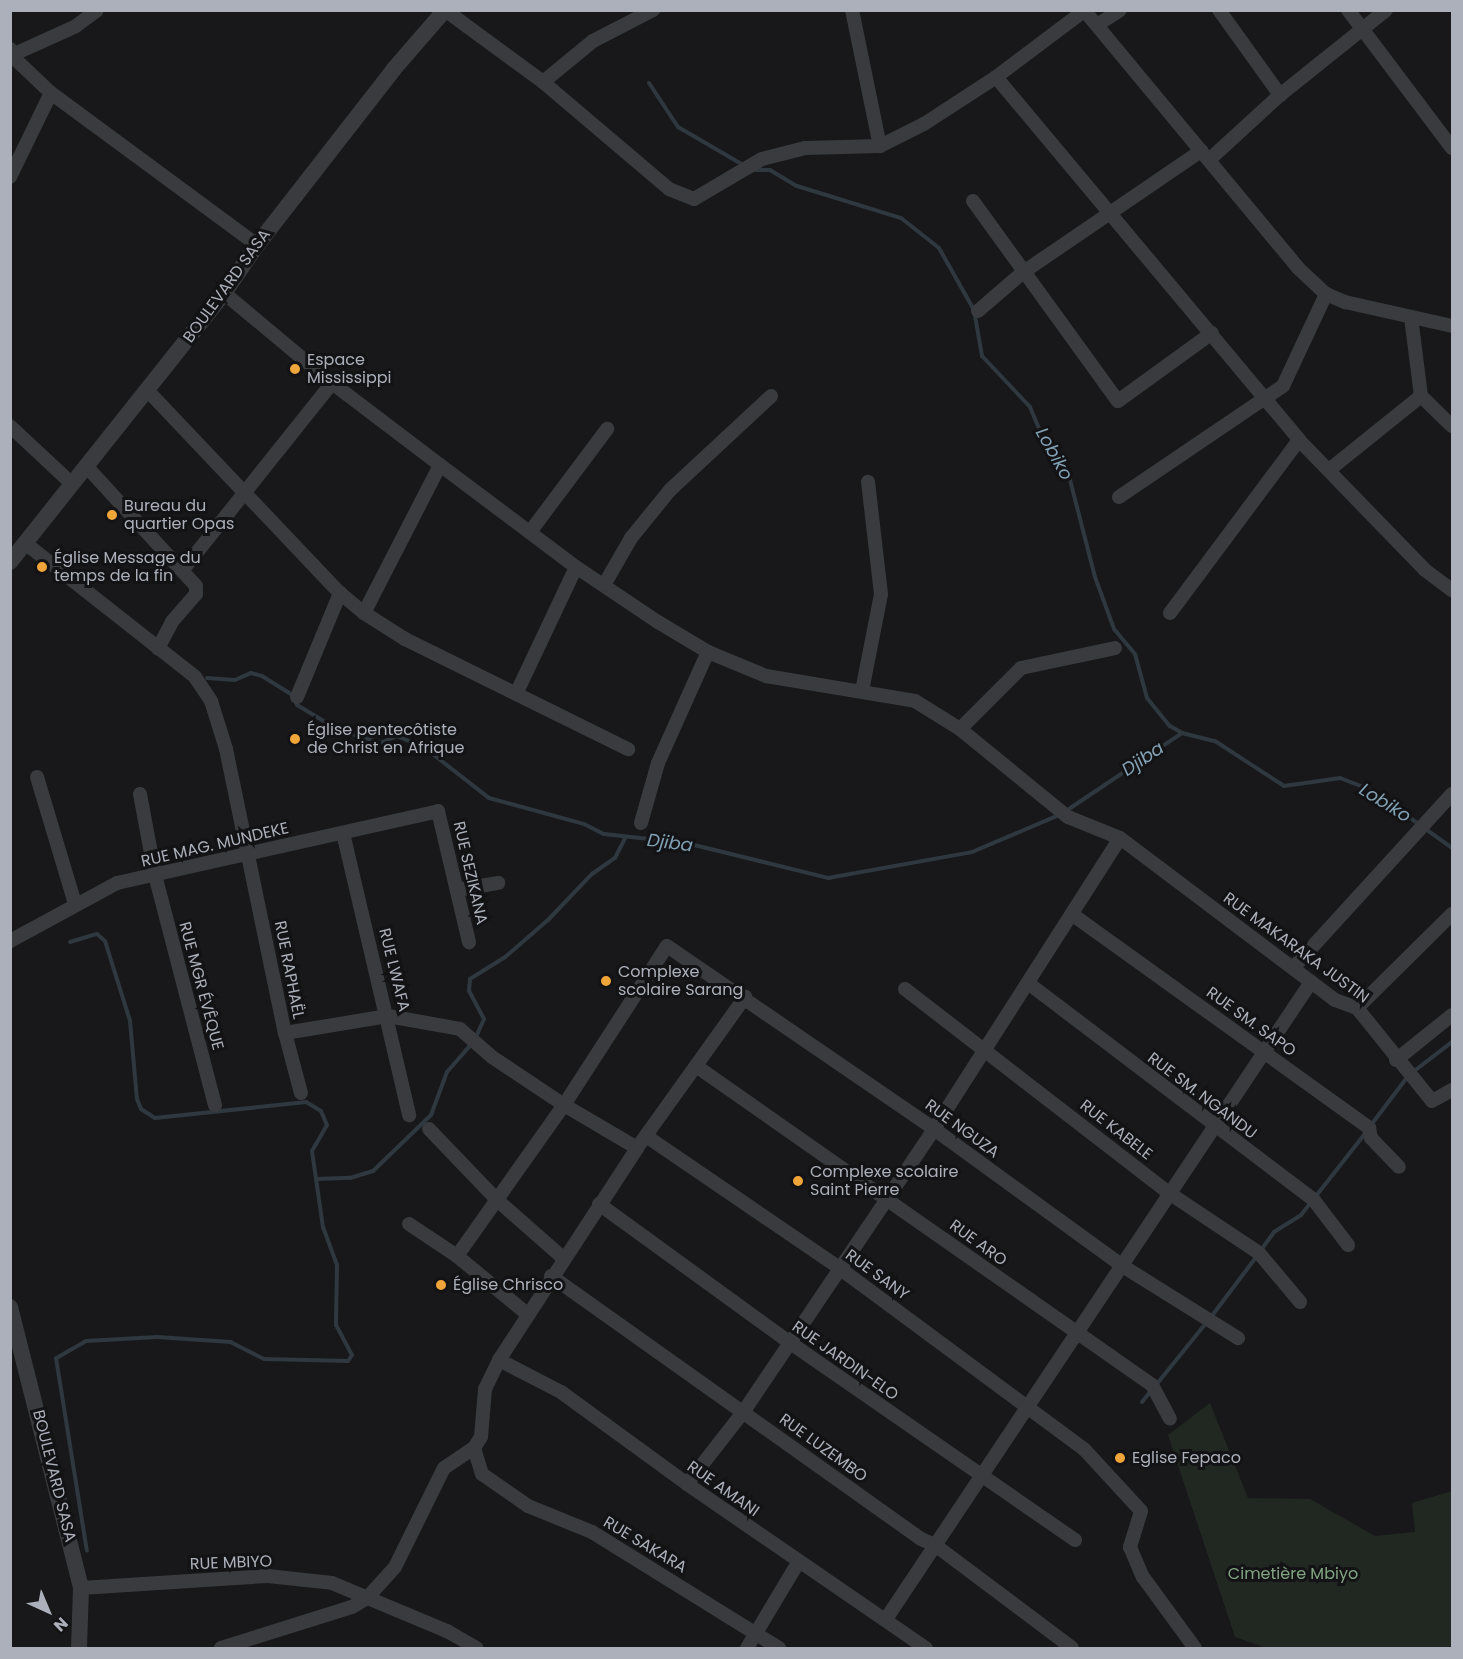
<!DOCTYPE html>
<meta charset="utf-8">
<style>
body{margin:0}
#map{position:relative;width:1463px;height:1659px;overflow:hidden;background:#18181a;font-family:Poppins,sans-serif}
div>[style]{position:absolute}
[style*='--x']{left:calc(var(--x)*1px);top:calc(var(--y)*1px);width:calc(var(--w)*1px);rotate:calc(var(--a)*1deg)}
.green>*{inset:0;background:#202821}
.stream>*{height:4px;margin:-2px;padding:0 2px;transform-origin:2px;border-radius:2px;background:#2e383e}
.minor>*{height:14px;margin:-7px;padding:0 7px;transform-origin:7px;border-radius:7px;background:#393b3f}
.tertiary>*{height:16px;margin:-8px;padding:0 8px;transform-origin:8px;border-radius:8px;background:#393b3f}
.dots>*{width:16px;height:16px;translate:-50% -50%;box-sizing:border-box;border:3px solid #131315;border-radius:50%}
span{translate:-50% -50%;white-space:nowrap;text-align:center;line-height:1.15;-webkit-text-stroke:6px #131315;paint-order:stroke}
.street-label{font-size:16px;color:#abb0ba}
.poi-label{font-size:16px;color:#abb0ba}
.left{translate:0 -50%;text-align:left}
.park-label{font-size:16px;color:#82a482}
.water-label{font-size:18px;color:#82a1b4;font-style:italic}
.frame{position:absolute;inset:0;border:12px solid #abb0ba;pointer-events:none}
.north{position:absolute;left:18px;top:1581px;width:60px;height:60px;-webkit-text-stroke:4px #131315;paint-order:stroke;rotate:136deg;font-size:16px;font-weight:700;line-height:24px;text-align:center;color:#abb0ba}
.north::after{content:'';display:block;margin:auto;width:21px;height:27px;background:#abb0ba;clip-path:polygon(50% 0,100% 100%,50% 72%,0 100%)}
</style>
<div id="map">
<div class="green">
<div style="clip-path:polygon(1210px 1403px,1248px 1498px,1310px 1499px,1375px 1536px,1415px 1532px,1412px 1503px,1452px 1491px,1452px 1648px,1266px 1648px,1235px 1637px,1168px 1435px)"></div>
</div>
<div class="stream">
<div style="--x:649;--y:83;--w:53;--a:56.6"></div>
<div style="--x:678;--y:127;--w:78;--a:30.2"></div>
<div style="--x:754;--y:170;--w:16;--a:0"></div>
<div style="--x:770;--y:170;--w:31;--a:31"></div>
<div style="--x:797;--y:186;--w:109;--a:17.1"></div>
<div style="--x:901;--y:218;--w:48;--a:38.3"></div>
<div style="--x:939;--y:248;--w:71;--a:60.6"></div>
<div style="--x:974;--y:310;--w:47;--a:80.1"></div>
<div style="--x:982;--y:356;--w:70;--a:46.7"></div>
<div style="--x:1030;--y:407;--w:41;--a:67.2"></div>
<div style="--x:1046;--y:445;--w:35;--a:51"></div>
<div style="--x:1068;--y:472;--w:108;--a:75.6"></div>
<div style="--x:1095;--y:577;--w:55;--a:69.9"></div>
<div style="--x:1114;--y:629;--w:33;--a:50"></div>
<div style="--x:1135;--y:654;--w:46;--a:74.7"></div>
<div style="--x:1147;--y:698;--w:36;--a:51"></div>
<div style="--x:1170;--y:726;--w:14;--a:30"></div>
<div style="--x:1182;--y:733;--w:34;--a:14"></div>
<div style="--x:1215;--y:741;--w:82;--a:33.1"></div>
<div style="--x:1284;--y:786;--w:57;--a:-8.1"></div>
<div style="--x:1340;--y:778;--w:33;--a:21"></div>
<div style="--x:1371;--y:790;--w:100;--a:35.6"></div>
<div style="--x:207;--y:678;--w:28;--a:4"></div>
<div style="--x:235;--y:680;--w:17;--a:-24"></div>
<div style="--x:251;--y:673;--w:11;--a:15"></div>
<div style="--x:262;--y:676;--w:34;--a:32"></div>
<div style="--x:291;--y:694;--w:13;--a:61"></div>
<div style="--x:297;--y:705;--w:47;--a:31"></div>
<div style="--x:337;--y:729;--w:45;--a:18"></div>
<div style="--x:380;--y:743;--w:18;--a:-22"></div>
<div style="--x:397;--y:736;--w:30;--a:23"></div>
<div style="--x:425;--y:748;--w:81;--a:38"></div>
<div style="--x:489;--y:798;--w:98;--a:15.3"></div>
<div style="--x:584;--y:824;--w:22;--a:27"></div>
<div style="--x:604;--y:834;--w:82;--a:6.3"></div>
<div style="--x:686;--y:843;--w:146;--a:13.8"></div>
<div style="--x:828;--y:878;--w:146;--a:-10.2"></div>
<div style="--x:972;--y:852;--w:95;--a:-23"></div>
<div style="--x:1066;--y:811;--w:140;--a:-33.9"></div>
<div style="--x:70;--y:942;--w:28;--a:-17"></div>
<div style="--x:97;--y:934;--w:11;--a:41"></div>
<div style="--x:105;--y:941;--w:84;--a:72.6"></div>
<div style="--x:130;--y:1021;--w:78;--a:84.9"></div>
<div style="--x:137;--y:1099;--w:11;--a:68"></div>
<div style="--x:141;--y:1109;--w:17;--a:33"></div>
<div style="--x:155;--y:1118;--w:152;--a:-6"></div>
<div style="--x:306;--y:1102;--w:17;--a:31"></div>
<div style="--x:321;--y:1111;--w:15;--a:67"></div>
<div style="--x:327;--y:1125;--w:30;--a:120"></div>
<div style="--x:312;--y:1151;--w:77;--a:81.8"></div>
<div style="--x:323;--y:1227;--w:40;--a:69.8"></div>
<div style="--x:337;--y:1265;--w:60;--a:91"></div>
<div style="--x:336;--y:1325;--w:34;--a:62"></div>
<div style="--x:352;--y:1355;--w:7;--a:124"></div>
<div style="--x:348;--y:1361;--w:84;--a:-178.6"></div>
<div style="--x:264;--y:1359;--w:37;--a:-153"></div>
<div style="--x:231;--y:1342;--w:74;--a:-176.1"></div>
<div style="--x:157;--y:1337;--w:71;--a:176.8"></div>
<div style="--x:86;--y:1341;--w:34;--a:150"></div>
<div style="--x:56;--y:1358;--w:195;--a:80.9"></div>
<div style="--x:476;--y:1037;--w:20;--a:-66"></div>
<div style="--x:484;--y:1019;--w:32;--a:-118"></div>
<div style="--x:469;--y:991;--w:12;--a:-85"></div>
<div style="--x:470;--y:979;--w:40;--a:-32"></div>
<div style="--x:504;--y:958;--w:58;--a:-40.8"></div>
<div style="--x:548;--y:920;--w:64;--a:-46.3"></div>
<div style="--x:592;--y:874;--w:28;--a:-35"></div>
<div style="--x:615;--y:858;--w:22;--a:-63"></div>
<div style="--x:1371;--y:1125;--w:63;--a:-52.8"></div>
<div style="--x:1409;--y:1075;--w:54;--a:-37.5"></div>
<div style="--x:317;--y:1179;--w:33;--a:-2"></div>
<div style="--x:350;--y:1178;--w:24;--a:-17"></div>
<div style="--x:373;--y:1171;--w:81;--a:-44"></div>
<div style="--x:431;--y:1115;--w:46;--a:-69.6"></div>
<div style="--x:447;--y:1072;--w:37;--a:-49"></div>
<div style="--x:1316;--y:1196;--w:83;--a:-51.9"></div>
<div style="--x:1261;--y:1250;--w:22;--a:-54"></div>
<div style="--x:1274;--y:1232;--w:32;--a:-32"></div>
<div style="--x:1301;--y:1215;--w:16;--a:-52"></div>
<div style="--x:1211;--y:1317;--w:76;--a:-53"></div>
<div style="--x:1156;--y:1385;--w:80;--a:-51.1"></div>
<div style="--x:1142;--y:1402;--w:14;--a:-51"></div>
</div>
<div class="minor">
<div style="--x:445;--y:10;--w:122;--a:36.3"></div>
<div style="--x:543;--y:82;--w:165;--a:40.3"></div>
<div style="--x:669;--y:189;--w:27;--a:22"></div>
<div style="--x:694;--y:199;--w:79;--a:-30.5"></div>
<div style="--x:762;--y:159;--w:44;--a:-14.3"></div>
<div style="--x:805;--y:148;--w:75;--a:-1.5"></div>
<div style="--x:880;--y:146;--w:49;--a:-26.6"></div>
<div style="--x:924;--y:124;--w:86;--a:-33.1"></div>
<div style="--x:996;--y:77;--w:110;--a:-36.9"></div>
<div style="--x:852;--y:10;--w:139;--a:78.4"></div>
<div style="--x:1084;--y:10;--w:335;--a:50.3"></div>
<div style="--x:1298;--y:268;--w:38;--a:43"></div>
<div style="--x:1326;--y:294;--w:21;--a:23"></div>
<div style="--x:1345;--y:302;--w:110;--a:12.6"></div>
<div style="--x:1219;--y:10;--w:105;--a:54.3"></div>
<div style="--x:1348;--y:10;--w:173;--a:53"></div>
<div style="--x:1097;--y:25;--w:27;--a:-33"></div>
<div style="--x:10;--y:49;--w:9;--a:69"></div>
<div style="--x:13;--y:57;--w:52;--a:43.5"></div>
<div style="--x:51;--y:93;--w:256;--a:36.4"></div>
<div style="--x:10;--y:56;--w:72;--a:-24.4"></div>
<div style="--x:76;--y:26;--w:26;--a:-37"></div>
<div style="--x:996;--y:77;--w:473;--a:50.1"></div>
<div style="--x:1299;--y:440;--w:181;--a:45.9"></div>
<div style="--x:1425;--y:570;--w:34;--a:37"></div>
<div style="--x:543;--y:82;--w:65;--a:-39.4"></div>
<div style="--x:593;--y:41;--w:68;--a:-27.3"></div>
<div style="--x:1209;--y:160;--w:96;--a:-42.5"></div>
<div style="--x:1280;--y:95;--w:136;--a:-38.7"></div>
<div style="--x:10;--y:177;--w:93;--a:-64"></div>
<div style="--x:973;--y:201;--w:247;--a:54.1"></div>
<div style="--x:1118;--y:401;--w:116;--a:-35.9"></div>
<div style="--x:224;--y:293;--w:141;--a:39.8"></div>
<div style="--x:332;--y:383;--w:136;--a:37.2"></div>
<div style="--x:440;--y:465;--w:170;--a:36.9"></div>
<div style="--x:576;--y:567;--w:99;--a:33.9"></div>
<div style="--x:658;--y:622;--w:58;--a:31"></div>
<div style="--x:708;--y:652;--w:63;--a:22.5"></div>
<div style="--x:766;--y:676;--w:151;--a:9.5"></div>
<div style="--x:915;--y:701;--w:53;--a:31.9"></div>
<div style="--x:960;--y:729;--w:139;--a:39.2"></div>
<div style="--x:1068;--y:817;--w:56;--a:22"></div>
<div style="--x:1120;--y:838;--w:269;--a:37"></div>
<div style="--x:1335;--y:1000;--w:23;--a:20"></div>
<div style="--x:1357;--y:1008;--w:119;--a:51.1"></div>
<div style="--x:1432;--y:1101;--w:23;--a:-29"></div>
<div style="--x:978;--y:311;--w:58;--a:-40.8"></div>
<div style="--x:1022;--y:273;--w:217;--a:-34.3"></div>
<div style="--x:1411;--y:317;--w:80;--a:82.8"></div>
<div style="--x:1421;--y:396;--w:43;--a:44.1"></div>
<div style="--x:148;--y:391;--w:279;--a:46.5"></div>
<div style="--x:340;--y:593;--w:31;--a:40"></div>
<div style="--x:364;--y:613;--w:49;--a:32.4"></div>
<div style="--x:405;--y:639;--w:249;--a:26.3"></div>
<div style="--x:10;--y:426;--w:83;--a:43.1"></div>
<div style="--x:87;--y:467;--w:161;--a:47.5"></div>
<div style="--x:196;--y:586;--w:8;--a:90"></div>
<div style="--x:196;--y:594;--w:37;--a:131"></div>
<div style="--x:172;--y:622;--w:30;--a:118"></div>
<div style="--x:1329;--y:470;--w:118;--a:-38.8"></div>
<div style="--x:1119;--y:497;--w:198;--a:-34.1"></div>
<div style="--x:1283;--y:386;--w:102;--a:-64.9"></div>
<div style="--x:530;--y:532;--w:129;--a:-53.2"></div>
<div style="--x:25;--y:543;--w:216;--a:38.2"></div>
<div style="--x:195;--y:677;--w:29;--a:56"></div>
<div style="--x:211;--y:701;--w:50;--a:72.6"></div>
<div style="--x:226;--y:749;--w:290;--a:78.3"></div>
<div style="--x:285;--y:1033;--w:62;--a:75.1"></div>
<div style="--x:182;--y:571;--w:241;--a:-51.4"></div>
<div style="--x:604;--y:585;--w:54;--a:-60.1"></div>
<div style="--x:631;--y:538;--w:62;--a:-50.9"></div>
<div style="--x:670;--y:490;--w:138;--a:-42.9"></div>
<div style="--x:364;--y:613;--w:166;--a:-62.8"></div>
<div style="--x:1170;--y:613;--w:216;--a:-53.3"></div>
<div style="--x:862;--y:691;--w:99;--a:-78.9"></div>
<div style="--x:881;--y:594;--w:113;--a:-96.6"></div>
<div style="--x:516;--y:694;--w:140;--a:-64.7"></div>
<div style="--x:297;--y:697;--w:113;--a:-67.5"></div>
<div style="--x:960;--y:729;--w:86;--a:-45"></div>
<div style="--x:1021;--y:668;--w:96;--a:-12"></div>
<div style="--x:37;--y:777;--w:133;--a:73.3"></div>
<div style="--x:140;--y:794;--w:82;--a:79.5"></div>
<div style="--x:155;--y:875;--w:238;--a:75.4"></div>
<div style="--x:641;--y:823;--w:62;--a:-74.2"></div>
<div style="--x:658;--y:763;--w:122;--a:-65.8"></div>
<div style="--x:343;--y:833;--w:290;--a:76.8"></div>
<div style="--x:457;--y:890;--w:42;--a:-9.7"></div>
<div style="--x:1073;--y:915;--w:365;--a:35.7"></div>
<div style="--x:1369;--y:1128;--w:10;--a:79"></div>
<div style="--x:1371;--y:1138;--w:40;--a:46"></div>
<div style="--x:10;--y:941;--w:122;--a:-28.5"></div>
<div style="--x:117;--y:883;--w:329;--a:-12.6"></div>
<div style="--x:438;--y:811;--w:135;--a:76.7"></div>
<div style="--x:1293;--y:968;--w:236;--a:-47.6"></div>
<div style="--x:1028;--y:983;--w:358;--a:37.2"></div>
<div style="--x:1313;--y:1199;--w:58;--a:52.7"></div>
<div style="--x:905;--y:989;--w:334;--a:37.7"></div>
<div style="--x:1169;--y:1193;--w:108;--a:33.7"></div>
<div style="--x:1259;--y:1253;--w:64;--a:50.1"></div>
<div style="--x:1357;--y:1008;--w:134;--a:-44.7"></div>
<div style="--x:285;--y:1033;--w:104;--a:-9.4"></div>
<div style="--x:388;--y:1016;--w:73;--a:10.2"></div>
<div style="--x:460;--y:1029;--w:43;--a:41.2"></div>
<div style="--x:492;--y:1057;--w:87;--a:33.7"></div>
<div style="--x:564;--y:1105;--w:85;--a:30.5"></div>
<div style="--x:1396;--y:1060;--w:72;--a:-38.8"></div>
<div style="--x:696;--y:1066;--w:557;--a:34.98"></div>
<div style="--x:1152;--y:1385;--w:38;--a:62"></div>
<div style="--x:429;--y:1129;--w:98;--a:46.2"></div>
<div style="--x:497;--y:1200;--w:88;--a:41.3"></div>
<div style="--x:646;--y:1136;--w:232;--a:34.3"></div>
<div style="--x:838;--y:1267;--w:306;--a:36.5"></div>
<div style="--x:1084;--y:1449;--w:84;--a:47.4"></div>
<div style="--x:1141;--y:1511;--w:38;--a:107"></div>
<div style="--x:1130;--y:1547;--w:33;--a:67"></div>
<div style="--x:1143;--y:1577;--w:88;--a:53.8"></div>
<div style="--x:599;--y:1204;--w:235;--a:36"></div>
<div style="--x:789;--y:1342;--w:348;--a:34.7"></div>
<div style="--x:409;--y:1224;--w:58;--a:33.7"></div>
<div style="--x:457;--y:1256;--w:91;--a:39.6"></div>
<div style="--x:457;--y:1256;--w:185;--a:-54.7"></div>
<div style="--x:564;--y:1105;--w:189;--a:-57.1"></div>
<div style="--x:667;--y:946;--w:324;--a:34.4"></div>
<div style="--x:934;--y:1129;--w:231;--a:36"></div>
<div style="--x:1121;--y:1265;--w:138;--a:32"></div>
<div style="--x:551;--y:1276;--w:454;--a:35.4"></div>
<div style="--x:921;--y:1539;--w:15;--a:23"></div>
<div style="--x:935;--y:1545;--w:171;--a:36.9"></div>
<div style="--x:499;--y:1360;--w:70;--a:27.3"></div>
<div style="--x:561;--y:1392;--w:156;--a:36.1"></div>
<div style="--x:687;--y:1484;--w:290;--a:34.5"></div>
<div style="--x:474;--y:1448;--w:27;--a:73"></div>
<div style="--x:482;--y:1474;--w:56;--a:34.8"></div>
<div style="--x:528;--y:1506;--w:69;--a:22.1"></div>
<div style="--x:592;--y:1532;--w:220;--a:31.8"></div>
<div style="--x:687;--y:1484;--w:93;--a:-52"></div>
<div style="--x:744;--y:1411;--w:340;--a:-56"></div>
<div style="--x:934;--y:1129;--w:345;--a:-57.4"></div>
<div style="--x:81;--y:1588;--w:187;--a:-3.7"></div>
<div style="--x:268;--y:1576;--w:64;--a:6.2"></div>
<div style="--x:332;--y:1583;--w:125;--a:22.7"></div>
<div style="--x:447;--y:1631;--w:34;--a:30"></div>
<div style="--x:886;--y:1619;--w:766;--a:-56.29"></div>
<div style="--x:221;--y:1648;--w:137;--a:-17.4"></div>
<div style="--x:352;--y:1607;--w:17;--a:-31"></div>
<div style="--x:367;--y:1598;--w:42;--a:-47.9"></div>
<div style="--x:395;--y:1567;--w:110;--a:-63.7"></div>
<div style="--x:444;--y:1468;--w:36;--a:-34"></div>
<div style="--x:474;--y:1448;--w:13;--a:-58"></div>
<div style="--x:481;--y:1437;--w:48;--a:-85.2"></div>
<div style="--x:485;--y:1389;--w:32;--a:-64"></div>
<div style="--x:499;--y:1360;--w:253;--a:-56.9"></div>
<div style="--x:637;--y:1148;--w:186;--a:-54.4"></div>
<div style="--x:747;--y:1648;--w:101;--a:-59.1"></div>
</div>
<div class="tertiary">
<div style="--x:10;--y:562;--w:344;--a:-51.5"></div>
<div style="--x:224;--y:293;--w:58;--a:-55.5"></div>
<div style="--x:257;--y:245;--w:222;--a:-52.1"></div>
<div style="--x:393;--y:70;--w:79;--a:-49.1"></div>
<div style="--x:10;--y:1307;--w:290;--a:75.8"></div>
<div style="--x:81;--y:1588;--w:60;--a:91.9"></div>
</div>
<div class="dots">
<div style="left:295px;top:369px;background:#f0a53a"></div>
<div style="left:112px;top:515px;background:#f0a53a"></div>
<div style="left:42px;top:567px;background:#f0a53a"></div>
<div style="left:295px;top:739px;background:#f0a53a"></div>
<div style="left:606px;top:981px;background:#f0a53a"></div>
<div style="left:798px;top:1181px;background:#f0a53a"></div>
<div style="left:441px;top:1285px;background:#f0a53a"></div>
<div style="left:1120px;top:1458px;background:#f0a53a"></div>
</div>
<div class="street-label">
<span style="left:227px;top:286px;rotate:-54deg">BOULEVARD SASA</span>
<span style="left:215px;top:845px;rotate:-13deg">RUE MAG. MUNDEKE</span>
<span style="left:470px;top:873px;rotate:77deg">RUE SEZIKANA</span>
<span style="left:1296px;top:948px;rotate:36deg">RUE MAKARAKA JUSTIN</span>
<span style="left:289px;top:970px;rotate:79deg">RUE RAPHAËL</span>
<span style="left:394px;top:970px;rotate:76deg">RUE LWAFA</span>
<span style="left:201px;top:986px;rotate:75deg">RUE MGR ÉVÊQUE</span>
<span style="left:1251px;top:1022px;rotate:36deg">RUE SM. SAPO</span>
<span style="left:1202px;top:1096px;rotate:37deg">RUE SM. NGANDU</span>
<span style="left:962px;top:1129px;rotate:36deg">RUE NGUZA</span>
<span style="left:1116px;top:1130px;rotate:38deg">RUE KABELE</span>
<span style="left:978px;top:1243px;rotate:36deg">RUE ARO</span>
<span style="left:877px;top:1275px;rotate:36deg">RUE SANY</span>
<span style="left:845px;top:1361px;rotate:35deg">RUE JARDIN-ELO</span>
<span style="left:823px;top:1448px;rotate:36deg">RUE LUZEMBO</span>
<span style="left:54px;top:1476px;rotate:76deg">BOULEVARD SASA</span>
<span style="left:723px;top:1489px;rotate:35deg">RUE AMANI</span>
<span style="left:645px;top:1545px;rotate:31deg">RUE SAKARA</span>
<span style="left:231px;top:1563px;rotate:-2deg">RUE MBIYO</span>
</div>
<div class="poi-label">
<span class="left" style="left:307px;top:369px">Espace<br>Mississippi</span>
<span class="left" style="left:124px;top:515px">Bureau du<br>quartier Opas</span>
<span class="left" style="left:54px;top:567px">Église Message du<br>temps de la fin</span>
<span class="left" style="left:307px;top:739px">Église pentecôtiste<br>de Christ en Afrique</span>
<span class="left" style="left:618px;top:981px">Complexe<br>scolaire Sarang</span>
<span class="left" style="left:810px;top:1181px">Complexe scolaire<br>Saint Pierre</span>
<span class="left" style="left:453px;top:1285px">Église Chrisco</span>
<span class="left" style="left:1132px;top:1458px">Eglise Fepaco</span>
</div>
<div class="park-label">
<span style="left:1293px;top:1574px">Cimetière Mbiyo</span>
</div>
<div class="water-label">
<span style="left:1054px;top:454px;rotate:61deg">Lobiko</span>
<span style="left:1143px;top:759px;rotate:-34deg">Djiba</span>
<span style="left:1385px;top:803px;rotate:32deg">Lobiko</span>
<span style="left:670px;top:843px;rotate:7deg">Djiba</span>
</div>
<div class="frame"></div>
<div class="north">N</div>
</div>
